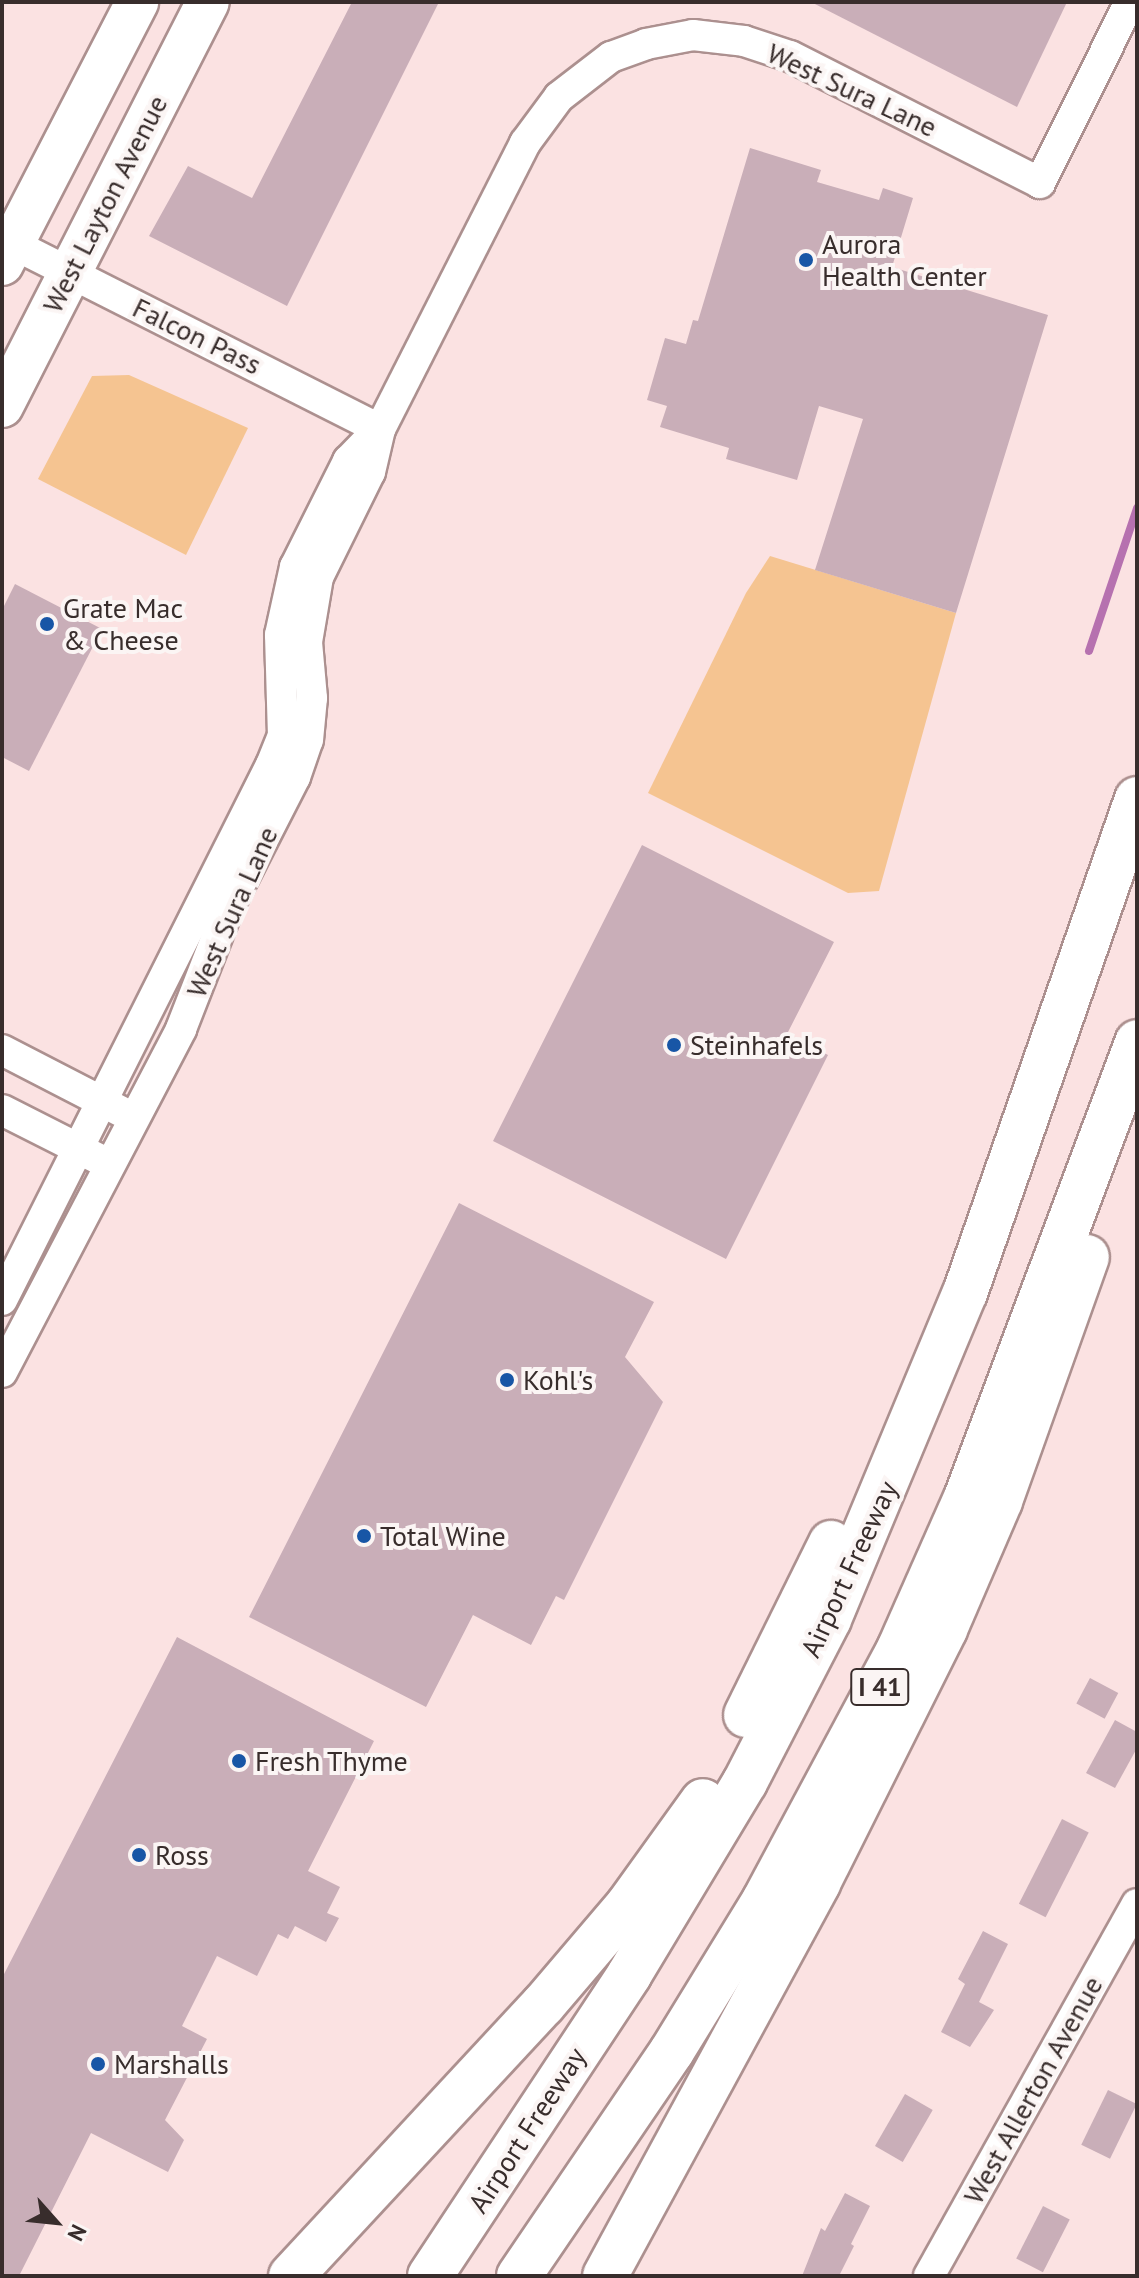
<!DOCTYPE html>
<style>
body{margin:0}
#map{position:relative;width:1139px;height:2278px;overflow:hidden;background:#fbe2e2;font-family:"PT Sans",sans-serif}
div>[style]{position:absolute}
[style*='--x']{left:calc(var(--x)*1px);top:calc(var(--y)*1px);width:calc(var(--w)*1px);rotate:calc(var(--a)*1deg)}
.green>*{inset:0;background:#f5c491}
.stream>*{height:8px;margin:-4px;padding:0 4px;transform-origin:4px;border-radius:4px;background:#b671af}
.building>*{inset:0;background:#c9aeb8;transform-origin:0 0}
.roads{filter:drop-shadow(2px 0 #ac908f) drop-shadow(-2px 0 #ac908f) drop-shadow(0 2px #ac908f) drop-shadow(0 -2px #ac908f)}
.street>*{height:30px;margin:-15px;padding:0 15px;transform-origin:15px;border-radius:15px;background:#fff}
.secondary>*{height:42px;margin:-21px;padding:0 21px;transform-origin:21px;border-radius:21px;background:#fff}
.highway>*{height:44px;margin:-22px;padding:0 22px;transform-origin:22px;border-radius:22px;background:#fff}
.dots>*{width:22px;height:22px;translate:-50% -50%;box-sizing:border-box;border:4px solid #fbf5f4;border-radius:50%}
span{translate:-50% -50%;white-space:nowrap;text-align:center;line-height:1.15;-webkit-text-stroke:8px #fbf5f4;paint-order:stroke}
.shield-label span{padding:2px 6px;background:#fbf5f4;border:2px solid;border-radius:6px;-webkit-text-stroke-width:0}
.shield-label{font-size:26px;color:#382d2c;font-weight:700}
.street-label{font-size:28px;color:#382d2c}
.poi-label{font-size:28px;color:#382d2c}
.left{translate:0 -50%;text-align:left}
.frame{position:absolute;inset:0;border:4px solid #382d2c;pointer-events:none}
.north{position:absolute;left:16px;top:2182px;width:80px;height:80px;-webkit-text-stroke:6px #fbf5f4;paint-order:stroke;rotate:117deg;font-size:22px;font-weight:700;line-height:32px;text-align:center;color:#382d2c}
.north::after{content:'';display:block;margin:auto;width:28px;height:36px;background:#382d2c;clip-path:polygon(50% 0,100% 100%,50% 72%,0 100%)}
</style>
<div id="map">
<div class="green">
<div style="clip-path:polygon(129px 375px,248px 428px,186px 555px,38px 479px,92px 376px)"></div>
<div style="clip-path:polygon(770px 556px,956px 613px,879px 891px,848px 893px,648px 793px,746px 593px)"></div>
</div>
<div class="stream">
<div style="--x:1089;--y:651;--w:151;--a:-71.4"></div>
</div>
<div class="building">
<div style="clip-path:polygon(352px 2px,439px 2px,287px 306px,149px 236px,188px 166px,252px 198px)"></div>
<div style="clip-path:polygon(811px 2px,1067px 2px,1017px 107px)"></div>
<div style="clip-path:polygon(750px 148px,821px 170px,817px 182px,879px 200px,883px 188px,913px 198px,892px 267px,1048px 315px,956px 613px,815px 570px,863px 419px,819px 406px,797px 480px,726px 459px,729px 448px,660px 427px,667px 406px,647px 400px,665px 338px,686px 344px,693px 320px,698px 321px)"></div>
<div style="clip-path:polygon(15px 584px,102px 629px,29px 771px,2px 757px,2px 610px)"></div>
<div style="clip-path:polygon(642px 845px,834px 942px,787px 1034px,828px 1055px,726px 1259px,493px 1141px)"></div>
<div style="clip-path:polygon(459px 1203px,654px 1302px,625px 1357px,663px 1402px,564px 1600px,556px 1596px,531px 1645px,473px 1615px,426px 1707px,249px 1617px)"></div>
<div style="clip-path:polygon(177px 1637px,374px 1741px,308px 1871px,340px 1887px,327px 1913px,339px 1918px,326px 1942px,295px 1926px,288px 1939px,278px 1934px,257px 1976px,217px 1956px,182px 2026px,207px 2039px,165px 2120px,184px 2140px,168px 2172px,91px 2133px,19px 2276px,2px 2276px,2px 1978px)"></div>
<div style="left:1090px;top:1678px;width:32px;height:29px;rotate:28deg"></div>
<div style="clip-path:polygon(1115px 1720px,1137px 1732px,1137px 1748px,1115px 1788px,1086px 1773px)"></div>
<div style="left:1062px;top:1819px;width:30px;height:95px;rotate:27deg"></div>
<div style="clip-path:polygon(983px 1931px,1008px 1944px,979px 2002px,994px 2010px,970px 2047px,941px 2032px,965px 1984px,958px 1979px)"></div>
<div style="left:1108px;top:2090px;width:32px;height:61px;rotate:26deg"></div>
<div style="left:905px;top:2094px;width:32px;height:60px;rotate:30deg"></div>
<div style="clip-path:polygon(845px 2193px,870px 2206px,851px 2244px,854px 2246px,839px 2276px,802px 2276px,821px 2228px,825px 2231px)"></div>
<div style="left:1043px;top:2206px;width:30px;height:59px;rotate:27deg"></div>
</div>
<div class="roads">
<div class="street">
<div style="--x:13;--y:244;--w:411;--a:26.8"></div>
<div style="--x:2;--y:1050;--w:133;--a:27.3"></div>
<div style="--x:2;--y:1110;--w:106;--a:26.8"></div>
<div style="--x:2;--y:1300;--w:599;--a:-63.31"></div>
<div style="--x:271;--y:765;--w:31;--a:-68"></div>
<div style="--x:283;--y:736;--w:101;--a:-91.7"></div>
<div style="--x:280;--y:635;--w:70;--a:-77.6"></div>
<div style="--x:295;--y:567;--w:119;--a:-63.4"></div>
<div style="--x:348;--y:461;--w:43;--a:-45.9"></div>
<div style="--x:2;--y:1372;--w:387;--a:-62.4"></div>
<div style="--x:181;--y:1029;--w:132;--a:-68.7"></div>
<div style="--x:229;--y:906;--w:145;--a:-62.9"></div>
<div style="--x:295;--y:777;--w:39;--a:-71"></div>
<div style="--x:308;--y:740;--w:42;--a:-84.6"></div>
<div style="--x:312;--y:698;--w:56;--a:-95.1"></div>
<div style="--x:307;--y:642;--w:66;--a:-80.4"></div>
<div style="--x:318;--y:577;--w:117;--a:-63.7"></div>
<div style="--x:370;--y:472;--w:44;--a:-76.9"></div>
<div style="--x:380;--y:429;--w:321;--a:-63.1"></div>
<div style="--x:525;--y:143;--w:57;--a:-53.5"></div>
<div style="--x:559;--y:97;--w:66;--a:-37.6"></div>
<div style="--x:611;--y:57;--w:37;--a:-20"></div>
<div style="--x:646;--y:44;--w:48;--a:-10.8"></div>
<div style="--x:693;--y:35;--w:51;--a:6.7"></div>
<div style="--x:744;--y:41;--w:48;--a:18.1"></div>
<div style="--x:790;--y:56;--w:280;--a:26.9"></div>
<div style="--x:1040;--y:183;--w:202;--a:-63.6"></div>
<div style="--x:929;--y:2276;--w:426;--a:-60.8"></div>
</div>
<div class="secondary">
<div style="--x:2;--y:264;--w:295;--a:-62.7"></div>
<div style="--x:2;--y:406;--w:453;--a:-63"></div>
</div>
<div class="highway">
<div style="--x:746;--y:1715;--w:192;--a:-63.7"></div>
<div style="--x:291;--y:2276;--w:370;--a:-47.1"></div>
<div style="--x:543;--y:2005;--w:131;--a:-49.6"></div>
<div style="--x:628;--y:1905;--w:128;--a:-54.2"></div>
<div style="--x:430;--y:2276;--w:361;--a:-56.5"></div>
<div style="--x:629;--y:1975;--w:225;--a:-59"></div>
<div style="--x:745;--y:1782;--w:183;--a:-62.7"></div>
<div style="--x:829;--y:1619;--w:353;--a:-67.4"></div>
<div style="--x:965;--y:1293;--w:523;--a:-70.8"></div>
<div style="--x:519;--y:2276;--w:272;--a:-55.8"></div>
<div style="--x:672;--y:2051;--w:178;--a:-58.5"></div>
<div style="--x:765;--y:1899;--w:284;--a:-61.8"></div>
<div style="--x:899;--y:1649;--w:165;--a:-66.1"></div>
<div style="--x:966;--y:1498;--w:487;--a:-69.4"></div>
<div style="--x:605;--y:2276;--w:447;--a:-61.5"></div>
<div style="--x:818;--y:1883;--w:284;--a:-63.4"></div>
<div style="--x:945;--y:1629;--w:139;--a:-66.7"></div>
<div style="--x:1000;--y:1501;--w:259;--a:-70.4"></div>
</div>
</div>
<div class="dots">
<div style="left:806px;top:260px;background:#1856a6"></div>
<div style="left:47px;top:624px;background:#1856a6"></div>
<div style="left:674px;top:1045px;background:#1856a6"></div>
<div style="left:507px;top:1380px;background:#1856a6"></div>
<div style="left:364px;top:1536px;background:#1856a6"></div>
<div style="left:239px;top:1761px;background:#1856a6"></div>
<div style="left:139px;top:1855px;background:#1856a6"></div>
<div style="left:98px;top:2064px;background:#1856a6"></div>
</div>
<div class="shield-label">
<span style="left:880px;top:1687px">I 41</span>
</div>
<div class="street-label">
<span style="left:852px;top:90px;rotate:25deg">West Sura Lane</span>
<span style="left:105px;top:204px;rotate:-63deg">West Layton Avenue</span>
<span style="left:197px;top:336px;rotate:26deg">Falcon Pass</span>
<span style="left:232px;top:912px;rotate:-66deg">West Sura Lane</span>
<span style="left:849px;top:1569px;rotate:-65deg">Airport Freeway</span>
<span style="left:1033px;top:2090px;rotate:-61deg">West Allerton Avenue</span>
<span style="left:527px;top:2130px;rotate:-57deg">Airport Freeway</span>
</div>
<div class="poi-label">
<span class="left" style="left:822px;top:260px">Aurora<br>Health Center</span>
<span class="left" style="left:63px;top:624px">Grate Mac<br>&amp; Cheese</span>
<span class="left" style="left:690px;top:1045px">Steinhafels</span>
<span class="left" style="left:523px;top:1380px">Kohl's</span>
<span class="left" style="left:380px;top:1536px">Total Wine</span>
<span class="left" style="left:255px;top:1761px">Fresh Thyme</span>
<span class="left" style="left:155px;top:1855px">Ross</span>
<span class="left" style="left:114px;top:2064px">Marshalls</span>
</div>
<div class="frame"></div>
<div class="north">N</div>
</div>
